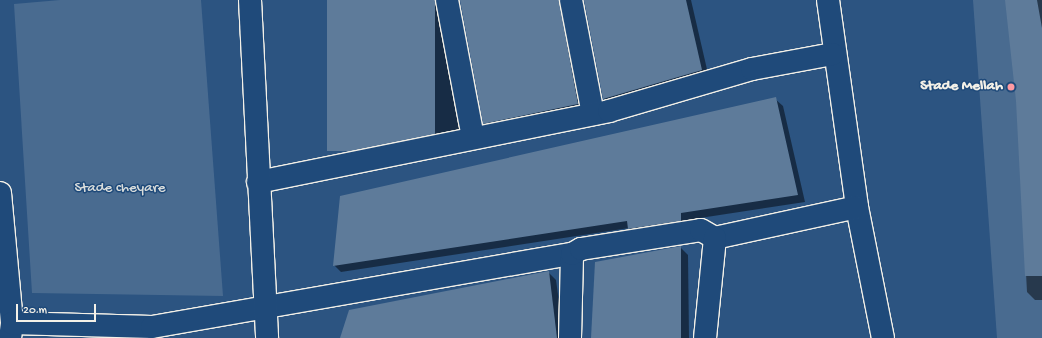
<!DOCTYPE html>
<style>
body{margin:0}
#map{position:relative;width:1042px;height:338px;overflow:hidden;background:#2c5481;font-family:"Gochi Hand",sans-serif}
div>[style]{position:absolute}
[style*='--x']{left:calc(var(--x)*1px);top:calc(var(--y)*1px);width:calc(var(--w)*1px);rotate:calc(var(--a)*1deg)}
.green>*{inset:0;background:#496b90}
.shadow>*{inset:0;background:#0007}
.building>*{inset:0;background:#5e7b9a;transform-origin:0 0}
.roads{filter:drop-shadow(1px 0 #f4f1e8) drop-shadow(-1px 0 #f4f1e8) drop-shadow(0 1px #f4f1e8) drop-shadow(0 -1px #f4f1e8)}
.minor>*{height:22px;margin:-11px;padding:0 11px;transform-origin:11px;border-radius:11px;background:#1f4a7a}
.major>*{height:22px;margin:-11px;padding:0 11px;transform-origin:11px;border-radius:11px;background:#1f4a7a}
.dots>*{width:11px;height:11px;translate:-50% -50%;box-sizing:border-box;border:2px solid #1f4a7a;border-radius:50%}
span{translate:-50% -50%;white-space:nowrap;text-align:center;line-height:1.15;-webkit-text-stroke:3px #1f4a7a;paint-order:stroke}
.poi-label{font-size:15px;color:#f4f1e8;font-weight:700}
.right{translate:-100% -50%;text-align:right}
.park-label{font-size:15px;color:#dadddb}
.scale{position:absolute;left:16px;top:304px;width:80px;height:18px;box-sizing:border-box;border:2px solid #f4f1e8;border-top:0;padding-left:5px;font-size:12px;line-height:14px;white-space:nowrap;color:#f4f1e8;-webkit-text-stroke:3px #1f4a7a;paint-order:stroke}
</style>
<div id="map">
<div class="green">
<div style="clip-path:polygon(60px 0,201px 0,223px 296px,32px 293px,14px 4px)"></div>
<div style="clip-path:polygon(973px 0,1042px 0,1042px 338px,997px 338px)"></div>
</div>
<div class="shadow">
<div style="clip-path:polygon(328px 0,448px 0,466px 137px,364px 155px,356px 147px)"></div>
<div style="clip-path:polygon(461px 0,572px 0,586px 112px,492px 131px,484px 123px)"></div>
<div style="clip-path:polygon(585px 0,691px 0,709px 78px,612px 107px,604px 99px)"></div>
<div style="clip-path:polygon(1006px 0,1042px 0,1042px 300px,1035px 300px,1027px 292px,1017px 101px)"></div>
<div style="clip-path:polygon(775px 99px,783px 106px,805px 202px,687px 220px,687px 228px,637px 236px,629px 228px,341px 272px,334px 265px)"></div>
<div style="clip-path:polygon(680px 247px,688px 255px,689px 338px,592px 338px)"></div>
<div style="clip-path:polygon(548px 272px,556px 280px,564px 338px,341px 338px)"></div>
</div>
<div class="building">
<div style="left:327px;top:0;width:108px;height:151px"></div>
<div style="clip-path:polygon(460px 0,559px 0,578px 104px,483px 124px)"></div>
<div style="clip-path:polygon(584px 0,686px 0,702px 70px,603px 99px)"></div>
<div style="clip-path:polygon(1005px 0,1037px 0,1042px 28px,1042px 276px,1025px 276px,1016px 101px)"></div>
<div style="clip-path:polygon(776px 97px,798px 195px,681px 213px,681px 221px,628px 229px,627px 221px,333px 266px,340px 196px)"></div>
<div style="clip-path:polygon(681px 246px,681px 338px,591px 338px,595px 262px)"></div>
<div style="clip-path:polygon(549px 271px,557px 338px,340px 338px,349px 310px)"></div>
</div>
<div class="roads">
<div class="minor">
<div style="--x:447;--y:0;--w:140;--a:79.3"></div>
<div style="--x:571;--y:0;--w:116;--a:79.1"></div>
<div style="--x:828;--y:0;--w:209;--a:82"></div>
<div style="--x:857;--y:207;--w:134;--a:78.8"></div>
<div style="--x:258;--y:182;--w:358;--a:-11.4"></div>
<div style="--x:609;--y:111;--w:149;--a:-16.4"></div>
<div style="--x:752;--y:69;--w:82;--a:-10.5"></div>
<div style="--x:0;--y:193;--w:131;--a:84.7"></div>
<div style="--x:715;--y:238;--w:145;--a:-12.3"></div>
<div style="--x:10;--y:338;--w:15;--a:-82"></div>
<div style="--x:12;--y:323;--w:140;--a:1.6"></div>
<div style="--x:152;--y:327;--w:426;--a:-9.9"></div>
<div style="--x:570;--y:338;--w:84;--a:-88.6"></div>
<div style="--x:572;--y:254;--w:10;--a:-29"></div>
<div style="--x:581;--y:249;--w:121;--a:-9"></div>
<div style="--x:701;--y:230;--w:16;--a:30"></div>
<div style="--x:715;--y:238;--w:100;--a:95.7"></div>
</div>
<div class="major">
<div style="--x:250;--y:0;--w:338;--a:87.1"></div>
</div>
</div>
<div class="dots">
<div style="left:1011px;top:87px;background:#ff9aa2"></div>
</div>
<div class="poi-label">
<span class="right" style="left:1003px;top:87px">Stade Mellah</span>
</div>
<div class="park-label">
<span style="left:120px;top:189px">Stade cheyare</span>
</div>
<div class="scale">20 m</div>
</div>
